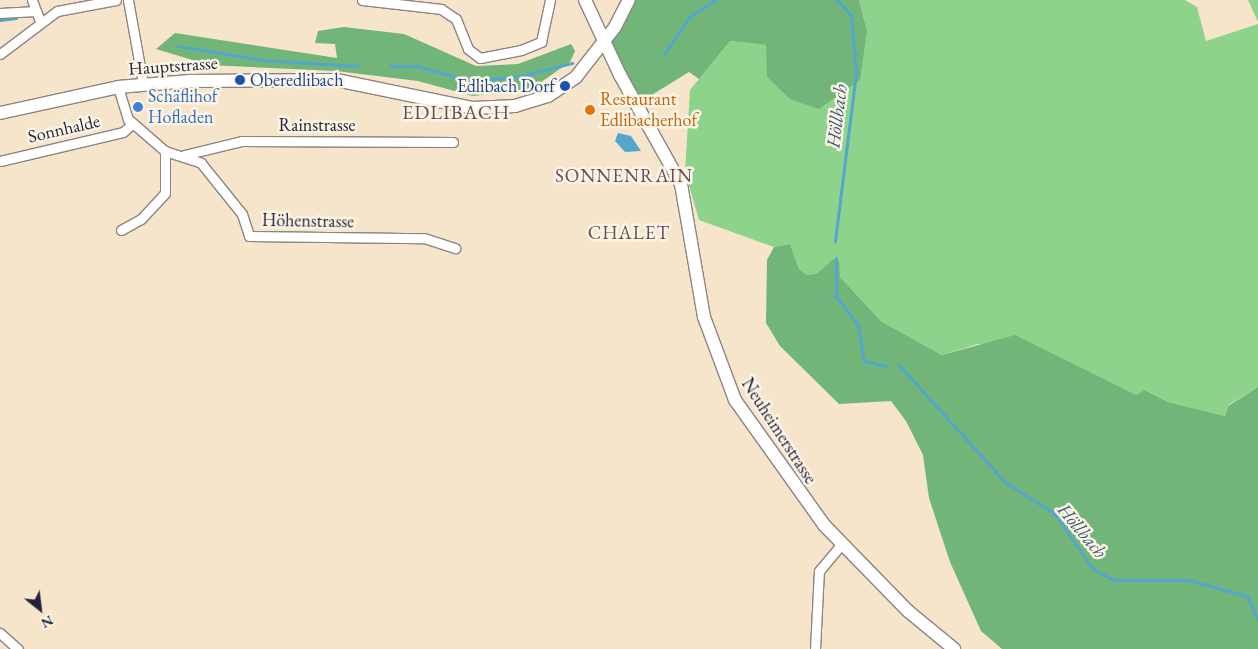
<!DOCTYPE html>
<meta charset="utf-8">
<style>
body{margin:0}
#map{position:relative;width:1258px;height:649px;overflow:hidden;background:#f6e5cb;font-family:"EB Garamond",serif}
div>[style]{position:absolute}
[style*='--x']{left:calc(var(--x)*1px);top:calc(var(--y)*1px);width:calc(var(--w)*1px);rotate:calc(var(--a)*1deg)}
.green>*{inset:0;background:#8ed38c}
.forest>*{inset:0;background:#72b578}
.water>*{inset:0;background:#53a7cf}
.stream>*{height:3px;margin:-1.5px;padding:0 1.5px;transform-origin:1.5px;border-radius:1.5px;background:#53a7cf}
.roads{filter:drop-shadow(1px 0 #8c8483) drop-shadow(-1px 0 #8c8483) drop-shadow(0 1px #8c8483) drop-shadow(0 -1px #8c8483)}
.street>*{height:9px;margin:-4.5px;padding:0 4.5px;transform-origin:4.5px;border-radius:4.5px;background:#fff}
.secondary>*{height:12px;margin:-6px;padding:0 6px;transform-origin:6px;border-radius:6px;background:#fff}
.dots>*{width:14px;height:14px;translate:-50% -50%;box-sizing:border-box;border:2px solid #fcf5e5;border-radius:50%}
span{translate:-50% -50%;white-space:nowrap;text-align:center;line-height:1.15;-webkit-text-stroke:5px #fcf5e5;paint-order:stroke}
.street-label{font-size:18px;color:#22223b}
.transit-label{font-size:18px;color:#164399}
.left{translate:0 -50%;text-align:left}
.right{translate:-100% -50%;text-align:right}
.shop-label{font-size:18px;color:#366cbe}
.food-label{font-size:18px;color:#c56008}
.water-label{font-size:19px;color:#365776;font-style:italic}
.neighbourhood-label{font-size:19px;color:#684a56;letter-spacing:1px}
.quarter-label{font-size:20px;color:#684a56;letter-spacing:1px}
.north{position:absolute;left:15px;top:584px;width:50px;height:50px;-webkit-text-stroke:4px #fcf5e5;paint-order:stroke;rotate:151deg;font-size:14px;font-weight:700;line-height:20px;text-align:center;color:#22223b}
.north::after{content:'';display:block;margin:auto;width:18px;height:22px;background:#22223b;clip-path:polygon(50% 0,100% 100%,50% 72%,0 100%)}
</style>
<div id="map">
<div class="green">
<div style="clip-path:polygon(859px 0,1185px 0,1197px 7px,1206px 41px,1258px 24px,1258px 387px,1228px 405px,1225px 416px,1168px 402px,1146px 390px,1136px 396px,1038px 348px,978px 344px,942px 355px,882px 322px,840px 277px,833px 259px,817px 275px,807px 275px,799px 269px,790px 244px,774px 247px,699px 220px,685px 171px,690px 90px,730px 41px,766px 45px,867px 31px)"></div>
<div style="clip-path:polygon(1248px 0,1258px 0,1258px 22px)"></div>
</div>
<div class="forest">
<div style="clip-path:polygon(629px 0,859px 0,867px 31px,860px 80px,819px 109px,790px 99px,767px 77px,766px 45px,730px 41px,699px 79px,689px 72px,637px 104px,604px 44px)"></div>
<div style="clip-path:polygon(344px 27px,404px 34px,476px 66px,518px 64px,571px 44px,575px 51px,570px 62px,531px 89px,473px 96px,418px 81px,336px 71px,209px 65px,156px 49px,175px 33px,337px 58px,335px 44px,315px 43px,318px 31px)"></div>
<div style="clip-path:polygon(790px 244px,799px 269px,807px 275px,817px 274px,833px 259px,839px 261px,840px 277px,882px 322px,942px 355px,1015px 335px,1136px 395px,1145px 390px,1168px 402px,1225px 416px,1228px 406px,1258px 387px,1258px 649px,1002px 649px,981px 631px,950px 562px,929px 498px,923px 455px,906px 421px,891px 401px,839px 404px,780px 346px,766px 323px,767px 260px,774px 247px)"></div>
</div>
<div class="water">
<div style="clip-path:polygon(618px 133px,631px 136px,641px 151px,625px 152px,615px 141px)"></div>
</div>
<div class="stream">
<div style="--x:0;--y:20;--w:16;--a:-7"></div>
<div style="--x:178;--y:46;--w:86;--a:9.4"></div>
<div style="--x:263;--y:60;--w:95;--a:3.6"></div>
<div style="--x:664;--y:54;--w:46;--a:-55.6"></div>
<div style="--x:690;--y:16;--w:31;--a:-32"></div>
<div style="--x:390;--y:66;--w:26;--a:0"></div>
<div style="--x:416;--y:66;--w:58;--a:15"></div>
<div style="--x:472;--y:81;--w:49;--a:-5.8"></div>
<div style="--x:521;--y:76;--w:53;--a:-14.3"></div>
<div style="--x:835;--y:241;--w:169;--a:-82.9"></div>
<div style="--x:856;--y:73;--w:58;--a:-94.9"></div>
<div style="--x:851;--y:15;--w:21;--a:-133"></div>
<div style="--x:836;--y:258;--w:38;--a:90"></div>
<div style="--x:836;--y:296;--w:36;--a:53"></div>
<div style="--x:858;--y:325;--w:36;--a:81"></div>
<div style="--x:864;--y:361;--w:22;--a:13"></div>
<div style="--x:898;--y:364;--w:159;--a:47.8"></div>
<div style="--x:1005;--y:482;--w:59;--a:32.6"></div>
<div style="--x:1055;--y:514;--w:67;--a:55.4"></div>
<div style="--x:1093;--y:569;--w:25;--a:27"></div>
<div style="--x:1115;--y:580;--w:73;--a:0"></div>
<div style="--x:1188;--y:580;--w:61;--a:15.2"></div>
<div style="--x:1247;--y:596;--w:26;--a:65"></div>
</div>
<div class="roads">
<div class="street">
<div style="--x:32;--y:0;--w:12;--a:70"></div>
<div style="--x:128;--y:0;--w:84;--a:79.8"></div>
<div style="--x:362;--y:0;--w:80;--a:6.5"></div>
<div style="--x:441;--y:9;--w:18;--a:34"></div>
<div style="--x:456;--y:19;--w:32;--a:68"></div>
<div style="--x:468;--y:49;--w:15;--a:37"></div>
<div style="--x:480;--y:58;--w:42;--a:-11"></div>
<div style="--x:521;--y:50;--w:22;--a:-22"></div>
<div style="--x:541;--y:42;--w:43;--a:-77.9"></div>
<div style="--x:0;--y:13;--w:36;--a:-3"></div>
<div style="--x:36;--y:11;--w:11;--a:68"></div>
<div style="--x:0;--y:54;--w:71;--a:-37"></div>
<div style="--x:57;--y:11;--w:60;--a:-10.6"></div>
<div style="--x:118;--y:87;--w:34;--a:73"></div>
<div style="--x:128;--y:119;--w:49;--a:40.9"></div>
<div style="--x:165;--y:151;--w:38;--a:18"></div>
<div style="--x:201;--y:163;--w:65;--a:51.2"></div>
<div style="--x:242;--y:214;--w:23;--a:72"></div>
<div style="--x:249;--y:236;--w:175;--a:0.7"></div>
<div style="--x:424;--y:238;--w:33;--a:18"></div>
<div style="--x:184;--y:155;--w:60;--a:-13.6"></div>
<div style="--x:242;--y:141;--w:211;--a:0.3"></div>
<div style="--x:0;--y:161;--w:126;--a:-13.3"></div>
<div style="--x:123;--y:132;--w:12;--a:-42"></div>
<div style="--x:121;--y:230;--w:23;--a:-29"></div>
<div style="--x:141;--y:219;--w:35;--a:-47"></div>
<div style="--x:165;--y:193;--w:42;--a:-90"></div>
<div style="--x:0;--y:633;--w:24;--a:42"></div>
<div style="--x:815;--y:649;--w:78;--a:-87.1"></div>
<div style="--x:819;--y:571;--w:35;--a:-50"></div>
</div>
<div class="secondary">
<div style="--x:585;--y:0;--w:83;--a:65"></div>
<div style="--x:620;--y:75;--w:125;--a:60.8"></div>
<div style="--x:681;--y:184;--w:135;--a:80.2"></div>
<div style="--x:704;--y:317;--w:89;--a:69.5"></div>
<div style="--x:735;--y:400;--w:153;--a:54.5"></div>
<div style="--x:824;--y:525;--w:120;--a:45.7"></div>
<div style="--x:908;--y:611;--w:60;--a:39.6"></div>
<div style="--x:0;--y:113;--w:121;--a:-12.4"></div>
<div style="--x:118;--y:87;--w:72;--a:-4.8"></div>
<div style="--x:190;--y:81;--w:146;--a:-0.4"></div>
<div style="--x:336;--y:80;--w:140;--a:11.6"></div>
<div style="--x:473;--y:108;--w:42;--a:-2.7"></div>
<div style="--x:515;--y:106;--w:34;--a:-17"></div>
<div style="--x:548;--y:96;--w:34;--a:-34"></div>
<div style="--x:576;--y:77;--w:63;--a:-52"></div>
<div style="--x:615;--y:27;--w:30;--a:-63"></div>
</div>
</div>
<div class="dots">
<div style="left:240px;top:80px;background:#1a4fb4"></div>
<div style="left:565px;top:86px;background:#1a4fb4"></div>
<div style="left:138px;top:107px;background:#3f7fe0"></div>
<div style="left:590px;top:110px;background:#e8710a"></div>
</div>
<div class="street-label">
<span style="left:173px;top:66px;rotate:-4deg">Hauptstrasse</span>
<span style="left:317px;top:125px">Rainstrasse</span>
<span style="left:64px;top:129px;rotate:-13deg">Sonnhalde</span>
<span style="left:308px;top:221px;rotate:1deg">Höhenstrasse</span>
<span style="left:779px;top:431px;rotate:57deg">Neuheimerstrasse</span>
</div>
<div class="transit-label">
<span class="left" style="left:250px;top:80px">Oberedlibach</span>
<span class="right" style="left:555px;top:86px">Edlibach Dorf</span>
</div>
<div class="shop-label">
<span class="left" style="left:148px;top:107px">Schäflihof<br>Hofladen</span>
</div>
<div class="food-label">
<span class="left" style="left:600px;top:110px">Restaurant<br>Edlibacherhof</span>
</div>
<div class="water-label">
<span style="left:837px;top:116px;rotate:-83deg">Höllbach</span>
<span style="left:1082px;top:531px;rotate:50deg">Höllbach</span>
</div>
<div class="neighbourhood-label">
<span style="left:624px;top:176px">SONNENRAIN</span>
<span style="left:629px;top:233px">CHALET</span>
</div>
<div class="quarter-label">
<span style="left:456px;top:112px">EDLIBACH</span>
</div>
<div class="north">N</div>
</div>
